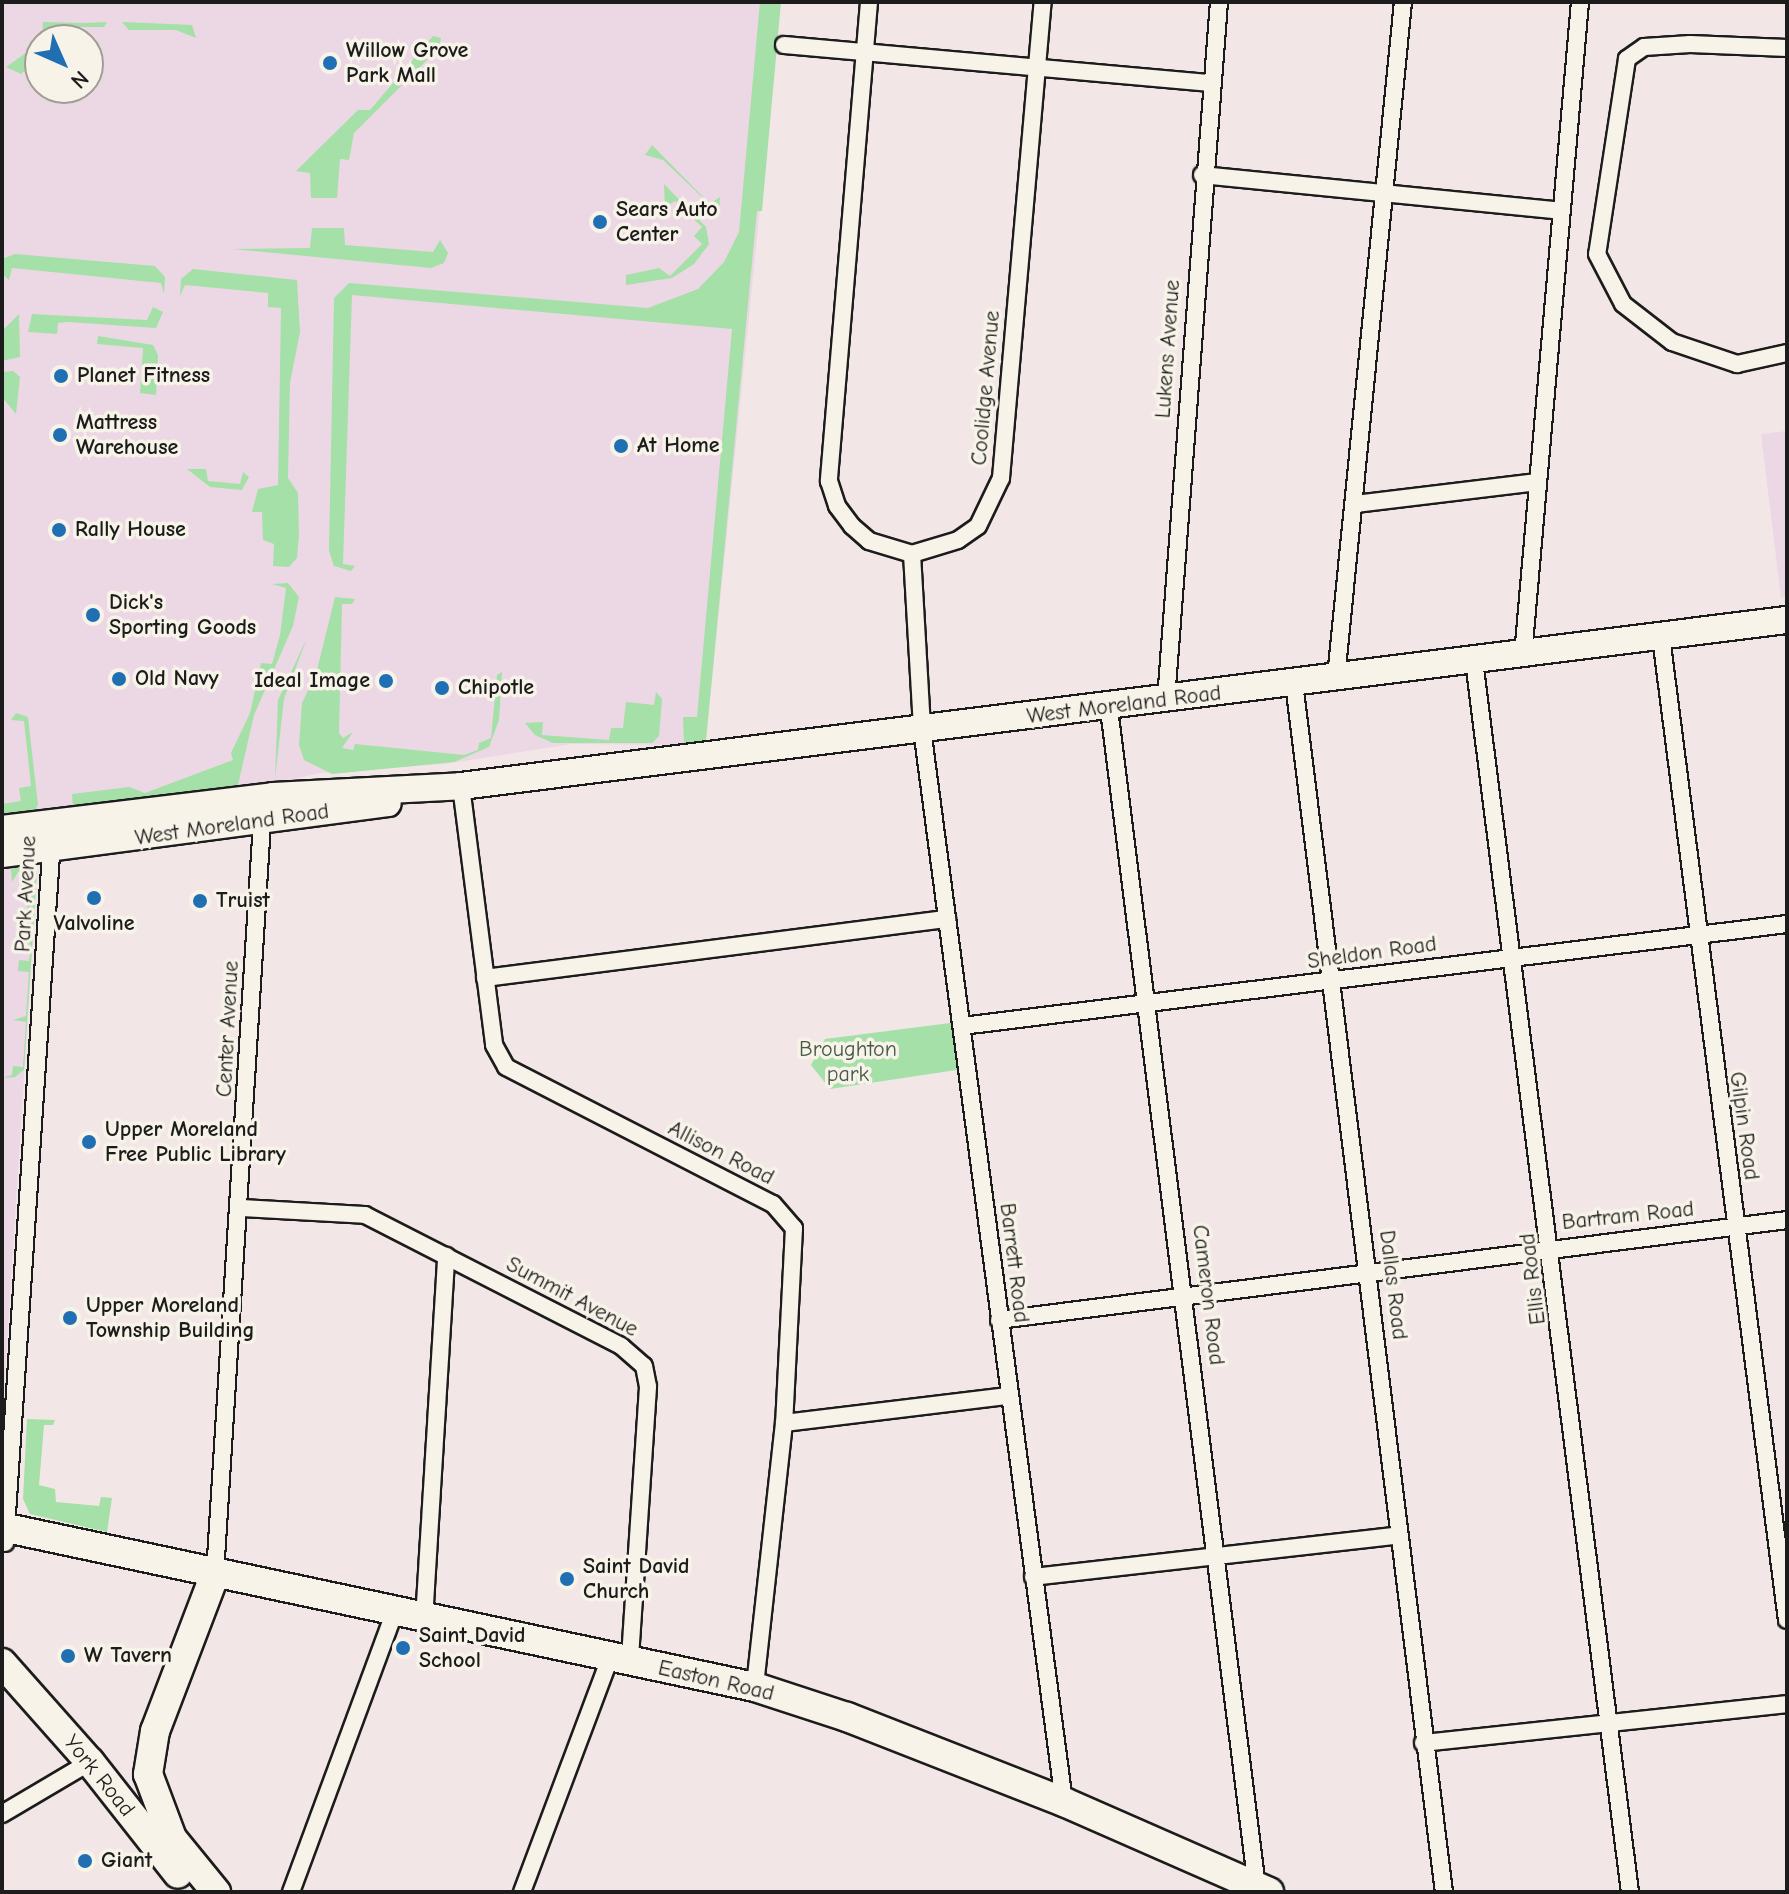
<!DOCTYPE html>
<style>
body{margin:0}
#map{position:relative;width:1789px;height:1894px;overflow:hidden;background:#f2e7e6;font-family:"Comic Neue",sans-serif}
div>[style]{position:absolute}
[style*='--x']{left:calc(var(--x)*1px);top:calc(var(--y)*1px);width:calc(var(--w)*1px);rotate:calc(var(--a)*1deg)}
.built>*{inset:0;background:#ecd8e4}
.green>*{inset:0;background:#a4e0a7}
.roads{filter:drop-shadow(2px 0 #1c1c1c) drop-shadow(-2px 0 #1c1c1c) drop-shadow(0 2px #1c1c1c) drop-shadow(0 -2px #1c1c1c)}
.street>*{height:16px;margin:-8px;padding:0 8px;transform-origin:8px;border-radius:8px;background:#f7f3e8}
.primary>*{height:26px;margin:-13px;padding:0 13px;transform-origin:13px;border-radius:13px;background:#f7f3e8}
.highway>*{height:28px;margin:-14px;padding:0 14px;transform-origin:14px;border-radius:14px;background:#f7f3e8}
.dots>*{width:22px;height:22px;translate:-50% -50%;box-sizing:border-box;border:4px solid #f7f3e8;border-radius:50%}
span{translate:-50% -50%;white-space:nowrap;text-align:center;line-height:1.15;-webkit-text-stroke:7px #f7f3e8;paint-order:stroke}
.poi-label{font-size:22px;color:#1c1c1c;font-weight:700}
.left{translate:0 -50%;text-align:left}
.right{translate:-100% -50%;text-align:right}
.street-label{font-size:22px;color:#1c1c1c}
.park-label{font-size:22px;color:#455746}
.frame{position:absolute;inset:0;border:4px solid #1c1c1c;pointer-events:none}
.north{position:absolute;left:24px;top:24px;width:80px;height:80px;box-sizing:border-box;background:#f7f3e8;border:2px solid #9f9d96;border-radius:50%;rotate:135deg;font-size:22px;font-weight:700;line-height:32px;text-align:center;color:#1c1c1c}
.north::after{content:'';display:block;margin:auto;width:28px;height:36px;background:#1f6fb2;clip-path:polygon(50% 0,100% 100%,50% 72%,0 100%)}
</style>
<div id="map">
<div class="built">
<div style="clip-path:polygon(evenodd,2px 2px,781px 2px,706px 740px,684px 745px,572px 744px,445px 764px,321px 773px,216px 796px,2px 823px,2px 2px,40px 40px,88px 40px,88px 88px,40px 88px,40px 40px)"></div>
<div style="clip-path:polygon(1787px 431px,1787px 597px,1781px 598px,1761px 434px)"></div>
<div style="clip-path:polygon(34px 864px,37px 873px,2px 1422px,2px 866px)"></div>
</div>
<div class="green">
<div style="clip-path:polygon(760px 2px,781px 2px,762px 211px,757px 211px,706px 740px,684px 745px,683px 717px,697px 717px,732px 329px,352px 295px,343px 564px,355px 566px,351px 571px,334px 566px,329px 551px,334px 298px,349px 283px,648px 308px,698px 289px,724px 262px,739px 232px)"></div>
<div style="clip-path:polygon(43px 22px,84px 23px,107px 22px,104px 27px,76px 27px,61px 40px,42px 40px)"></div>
<div style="clip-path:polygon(122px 22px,192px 25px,196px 38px,176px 30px,129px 30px)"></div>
<div style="clip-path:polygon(433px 36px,441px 38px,439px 48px,354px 133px,349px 160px,340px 159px,337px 198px,311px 198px,310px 173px,296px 171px,358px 110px,370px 110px)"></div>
<div style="clip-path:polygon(40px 43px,40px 57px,21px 74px,6px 67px)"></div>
<div style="clip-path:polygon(652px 145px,710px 204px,720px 197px,719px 213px,663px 160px,645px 155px)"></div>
<div style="clip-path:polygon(664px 184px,706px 227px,709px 244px,694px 264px,672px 278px,626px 285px,626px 275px,659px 268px,670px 276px,702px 244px,694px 236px,702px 227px,675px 201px,665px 207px)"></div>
<div style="clip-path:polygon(312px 228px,344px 228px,345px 245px,433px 252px,440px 240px,448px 253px,444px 263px,431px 268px,232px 249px,310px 248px)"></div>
<div style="clip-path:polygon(15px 254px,155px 266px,165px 277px,164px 294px,161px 283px,12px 268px,9px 280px,2px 274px,2px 259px)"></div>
<div style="clip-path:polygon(193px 269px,297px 280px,300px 332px,290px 383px,288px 478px,298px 493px,299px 535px,297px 558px,289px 567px,273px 566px,274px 544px,263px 540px,262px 512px,252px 512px,258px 489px,278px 485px,281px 308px,268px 307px,268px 293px,185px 285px,180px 296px,181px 279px)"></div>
<div style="clip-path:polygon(153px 307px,163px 312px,156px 328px,68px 322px,58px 323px,57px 334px,28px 332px,32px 314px,147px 320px)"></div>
<div style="clip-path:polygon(19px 314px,20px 357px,2px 361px,2px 331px)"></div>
<div style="clip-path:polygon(98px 336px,153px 345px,158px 355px,156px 395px,140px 393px,143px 348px,97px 344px)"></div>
<div style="clip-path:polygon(13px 371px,20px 377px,16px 414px,2px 397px,2px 372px)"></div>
<div style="clip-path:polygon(187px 469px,206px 469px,208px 481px,240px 484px,243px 472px,249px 477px,242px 490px,210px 487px)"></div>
<div style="clip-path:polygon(288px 583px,299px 597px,293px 626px,254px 715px,238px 785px,226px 787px,228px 793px,73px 808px,72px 794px,129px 787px,145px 793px,233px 760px,231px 753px,250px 713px,261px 663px,272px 664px,280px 635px,286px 588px,272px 584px)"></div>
<div style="clip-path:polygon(335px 597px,355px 599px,352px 604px,342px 604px,339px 733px,343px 738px,353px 732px,342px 748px,353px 750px,355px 744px,464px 755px,478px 750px,479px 743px,491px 738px,497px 675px,502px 672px,499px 720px,489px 747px,454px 762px,332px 774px,304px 760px,299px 745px,302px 703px,316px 674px)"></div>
<div style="clip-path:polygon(307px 638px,284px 699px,275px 779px,278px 700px)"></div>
<div style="clip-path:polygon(656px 692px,662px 699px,659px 736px,652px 743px,553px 743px,535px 735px,525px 723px,543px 722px,542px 735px,609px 740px,611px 728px,623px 728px,626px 702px,654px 705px)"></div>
<div style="clip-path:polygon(16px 713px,28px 717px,38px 805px,29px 820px,2px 823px,2px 804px,21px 801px,19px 788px,31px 786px,24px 721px,11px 720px)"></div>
<div style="clip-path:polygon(30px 862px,37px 873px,24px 1070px,15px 1077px,2px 1078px,12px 1075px,13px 1066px,23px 1067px,26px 1022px,13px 1020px,26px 1016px,29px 972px,18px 971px,19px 960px,29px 961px,31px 946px,17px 930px,26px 928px,29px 884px,18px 883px,22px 866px,12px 882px,11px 868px,2px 866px)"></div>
<div style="clip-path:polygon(958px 1022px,963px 1069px,830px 1089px,811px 1065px,825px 1039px)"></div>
<div style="clip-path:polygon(27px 1419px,55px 1420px,53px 1425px,44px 1425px,39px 1485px,55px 1489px,56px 1502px,99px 1506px,101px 1497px,112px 1498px,107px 1532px,30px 1514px,23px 1499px)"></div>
</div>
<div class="roads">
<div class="street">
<div style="--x:869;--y:2;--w:481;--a:94.8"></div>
<div style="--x:829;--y:481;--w:26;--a:72"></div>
<div style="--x:837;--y:506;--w:25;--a:53"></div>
<div style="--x:852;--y:526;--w:23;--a:41"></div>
<div style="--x:869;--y:541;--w:45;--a:16.8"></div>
<div style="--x:912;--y:554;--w:48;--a:-16.9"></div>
<div style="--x:958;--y:540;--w:24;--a:-35"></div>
<div style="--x:978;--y:526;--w:53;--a:-64.4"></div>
<div style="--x:1001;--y:478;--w:478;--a:-85"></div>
<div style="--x:784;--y:45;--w:429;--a:5.1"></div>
<div style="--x:1787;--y:48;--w:97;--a:-177.6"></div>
<div style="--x:1690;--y:44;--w:46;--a:176.3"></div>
<div style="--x:1644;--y:47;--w:21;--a:145"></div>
<div style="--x:1627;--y:59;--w:197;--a:98.7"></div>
<div style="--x:1597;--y:254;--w:56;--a:62.5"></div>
<div style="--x:1623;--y:304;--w:62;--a:37.8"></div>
<div style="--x:1672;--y:342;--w:69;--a:18.7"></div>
<div style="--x:1737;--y:364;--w:51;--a:-12.4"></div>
<div style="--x:1202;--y:175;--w:360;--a:5.7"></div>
<div style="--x:1355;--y:504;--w:184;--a:-6.9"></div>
<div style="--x:912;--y:554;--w:175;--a:86.7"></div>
<div style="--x:922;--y:729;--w:1082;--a:82.46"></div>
<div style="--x:1661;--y:637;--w:991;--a:82.7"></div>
<div style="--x:1523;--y:656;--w:656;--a:-85.02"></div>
<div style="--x:1474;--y:661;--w:1241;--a:82.78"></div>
<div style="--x:1336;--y:678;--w:679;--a:-84.34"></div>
<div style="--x:1294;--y:683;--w:1218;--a:82.93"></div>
<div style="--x:1166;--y:700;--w:700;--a:-85.66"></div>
<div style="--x:1109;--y:709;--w:1187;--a:82.84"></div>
<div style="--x:461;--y:786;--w:261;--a:82.7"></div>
<div style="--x:494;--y:1045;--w:25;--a:61"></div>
<div style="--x:506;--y:1067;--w:300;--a:27.2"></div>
<div style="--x:773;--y:1204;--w:32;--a:49"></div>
<div style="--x:794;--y:1228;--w:195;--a:92.9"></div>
<div style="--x:784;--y:1423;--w:266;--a:96.3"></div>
<div style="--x:485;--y:978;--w:466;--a:-7.3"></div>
<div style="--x:962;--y:1026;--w:831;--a:-7.05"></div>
<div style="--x:241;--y:1208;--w:124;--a:3.2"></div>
<div style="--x:365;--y:1215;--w:288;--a:27.1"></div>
<div style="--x:621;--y:1346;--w:30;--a:41"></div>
<div style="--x:644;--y:1366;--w:21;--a:79"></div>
<div style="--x:648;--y:1387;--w:275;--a:93.8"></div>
<div style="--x:999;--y:1320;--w:794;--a:-7.23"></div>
<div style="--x:784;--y:1423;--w:226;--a:-6.9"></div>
<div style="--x:5;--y:1543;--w:705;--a:-86.18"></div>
<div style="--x:215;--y:1574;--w:753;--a:-86.42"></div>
<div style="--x:1033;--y:1577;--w:368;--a:-6.5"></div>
<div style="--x:424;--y:1620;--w:365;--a:-86.5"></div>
<div style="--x:1423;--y:1743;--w:366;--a:-6.1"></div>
<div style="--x:2;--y:1814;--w:102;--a:-30.6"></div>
<div style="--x:291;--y:1892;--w:297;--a:-69.7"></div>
<div style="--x:522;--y:1892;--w:250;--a:-69.4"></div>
</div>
<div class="primary">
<div style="--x:2;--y:829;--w:273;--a:-6.9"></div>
<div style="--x:273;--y:796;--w:188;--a:-3"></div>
<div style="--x:461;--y:786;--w:1336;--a:-7.14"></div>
<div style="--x:2;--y:854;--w:389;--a:-7.5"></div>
</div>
<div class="highway">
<div style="--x:2;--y:1527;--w:770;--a:12"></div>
<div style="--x:755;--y:1687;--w:97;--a:18.1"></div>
<div style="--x:847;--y:1717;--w:233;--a:21.4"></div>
<div style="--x:1064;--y:1802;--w:224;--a:23.7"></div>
<div style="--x:215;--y:1574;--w:168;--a:110.9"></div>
<div style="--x:155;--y:1731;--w:44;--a:99.2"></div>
<div style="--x:148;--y:1774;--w:68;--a:69.4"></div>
<div style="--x:172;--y:1838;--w:70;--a:50.8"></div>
<div style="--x:2;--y:1663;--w:132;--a:48.4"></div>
<div style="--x:90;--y:1762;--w:142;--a:51.8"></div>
</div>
</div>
<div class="dots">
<div style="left:330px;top:63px;background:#1f6fb2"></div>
<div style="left:600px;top:222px;background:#1f6fb2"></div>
<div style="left:61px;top:376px;background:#1f6fb2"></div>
<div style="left:60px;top:435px;background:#1f6fb2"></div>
<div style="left:621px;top:446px;background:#1f6fb2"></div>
<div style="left:59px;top:530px;background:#1f6fb2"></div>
<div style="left:93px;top:615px;background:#1f6fb2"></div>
<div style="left:119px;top:679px;background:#1f6fb2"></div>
<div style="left:386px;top:681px;background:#1f6fb2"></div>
<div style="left:442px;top:688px;background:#1f6fb2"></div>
<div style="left:94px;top:898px;background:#1f6fb2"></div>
<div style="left:200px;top:901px;background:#1f6fb2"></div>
<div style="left:89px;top:1142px;background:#1f6fb2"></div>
<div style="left:70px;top:1318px;background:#1f6fb2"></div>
<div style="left:567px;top:1579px;background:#1f6fb2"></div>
<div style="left:403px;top:1648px;background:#1f6fb2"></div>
<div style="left:68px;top:1656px;background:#1f6fb2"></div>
<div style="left:85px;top:1861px;background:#1f6fb2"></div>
</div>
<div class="poi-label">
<span class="left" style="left:346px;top:63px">Willow Grove<br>Park Mall</span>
<span class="left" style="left:616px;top:222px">Sears Auto<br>Center</span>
<span class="left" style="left:77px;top:376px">Planet Fitness</span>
<span class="left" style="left:76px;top:435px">Mattress<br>Warehouse</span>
<span class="left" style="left:637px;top:446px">At Home</span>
<span class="left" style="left:75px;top:530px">Rally House</span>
<span class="left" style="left:109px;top:615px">Dick's<br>Sporting Goods</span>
<span class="left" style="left:135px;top:679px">Old Navy</span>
<span class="right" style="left:370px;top:681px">Ideal Image</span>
<span class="left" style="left:458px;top:688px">Chipotle</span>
<span class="left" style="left:216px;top:901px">Truist</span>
<span style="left:94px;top:924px">Valvoline</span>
<span class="left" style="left:105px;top:1142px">Upper Moreland<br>Free Public Library</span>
<span class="left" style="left:86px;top:1318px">Upper Moreland<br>Township Building</span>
<span class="left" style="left:583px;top:1579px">Saint David<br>Church</span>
<span class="left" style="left:419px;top:1648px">Saint David<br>School</span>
<span class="left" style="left:84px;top:1656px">W Tavern</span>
<span class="left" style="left:101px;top:1861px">Giant</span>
</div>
<div class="street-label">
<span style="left:1168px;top:349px;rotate:-86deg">Lukens Avenue</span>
<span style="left:986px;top:388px;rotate:-85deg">Coolidge Avenue</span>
<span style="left:1124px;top:705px;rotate:-7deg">West Moreland Road</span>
<span style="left:232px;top:825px;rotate:-8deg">West Moreland Road</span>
<span style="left:26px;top:894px;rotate:-87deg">Park Avenue</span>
<span style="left:1372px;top:953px;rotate:-8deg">Sheldon Road</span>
<span style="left:228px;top:1029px;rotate:-87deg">Center Avenue</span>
<span style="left:1744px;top:1126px;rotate:82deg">Gilpin Road</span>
<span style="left:721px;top:1153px;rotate:27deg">Allison Road</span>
<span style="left:1628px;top:1216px;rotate:-6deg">Bartram Road</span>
<span style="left:1014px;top:1263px;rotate:83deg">Barrett Road</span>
<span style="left:1533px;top:1279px;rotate:-97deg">Ellis Road</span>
<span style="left:1393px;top:1285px;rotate:83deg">Dallas Road</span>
<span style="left:1208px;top:1295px;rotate:83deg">Cameron Road</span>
<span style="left:572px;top:1297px;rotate:28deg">Summit Avenue</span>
<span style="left:716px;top:1681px;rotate:13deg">Easton Road</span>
<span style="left:99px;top:1776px;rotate:51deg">York Road</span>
</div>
<div class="park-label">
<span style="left:848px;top:1062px">Broughton<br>park</span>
</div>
<div class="frame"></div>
<div class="north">N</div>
</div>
